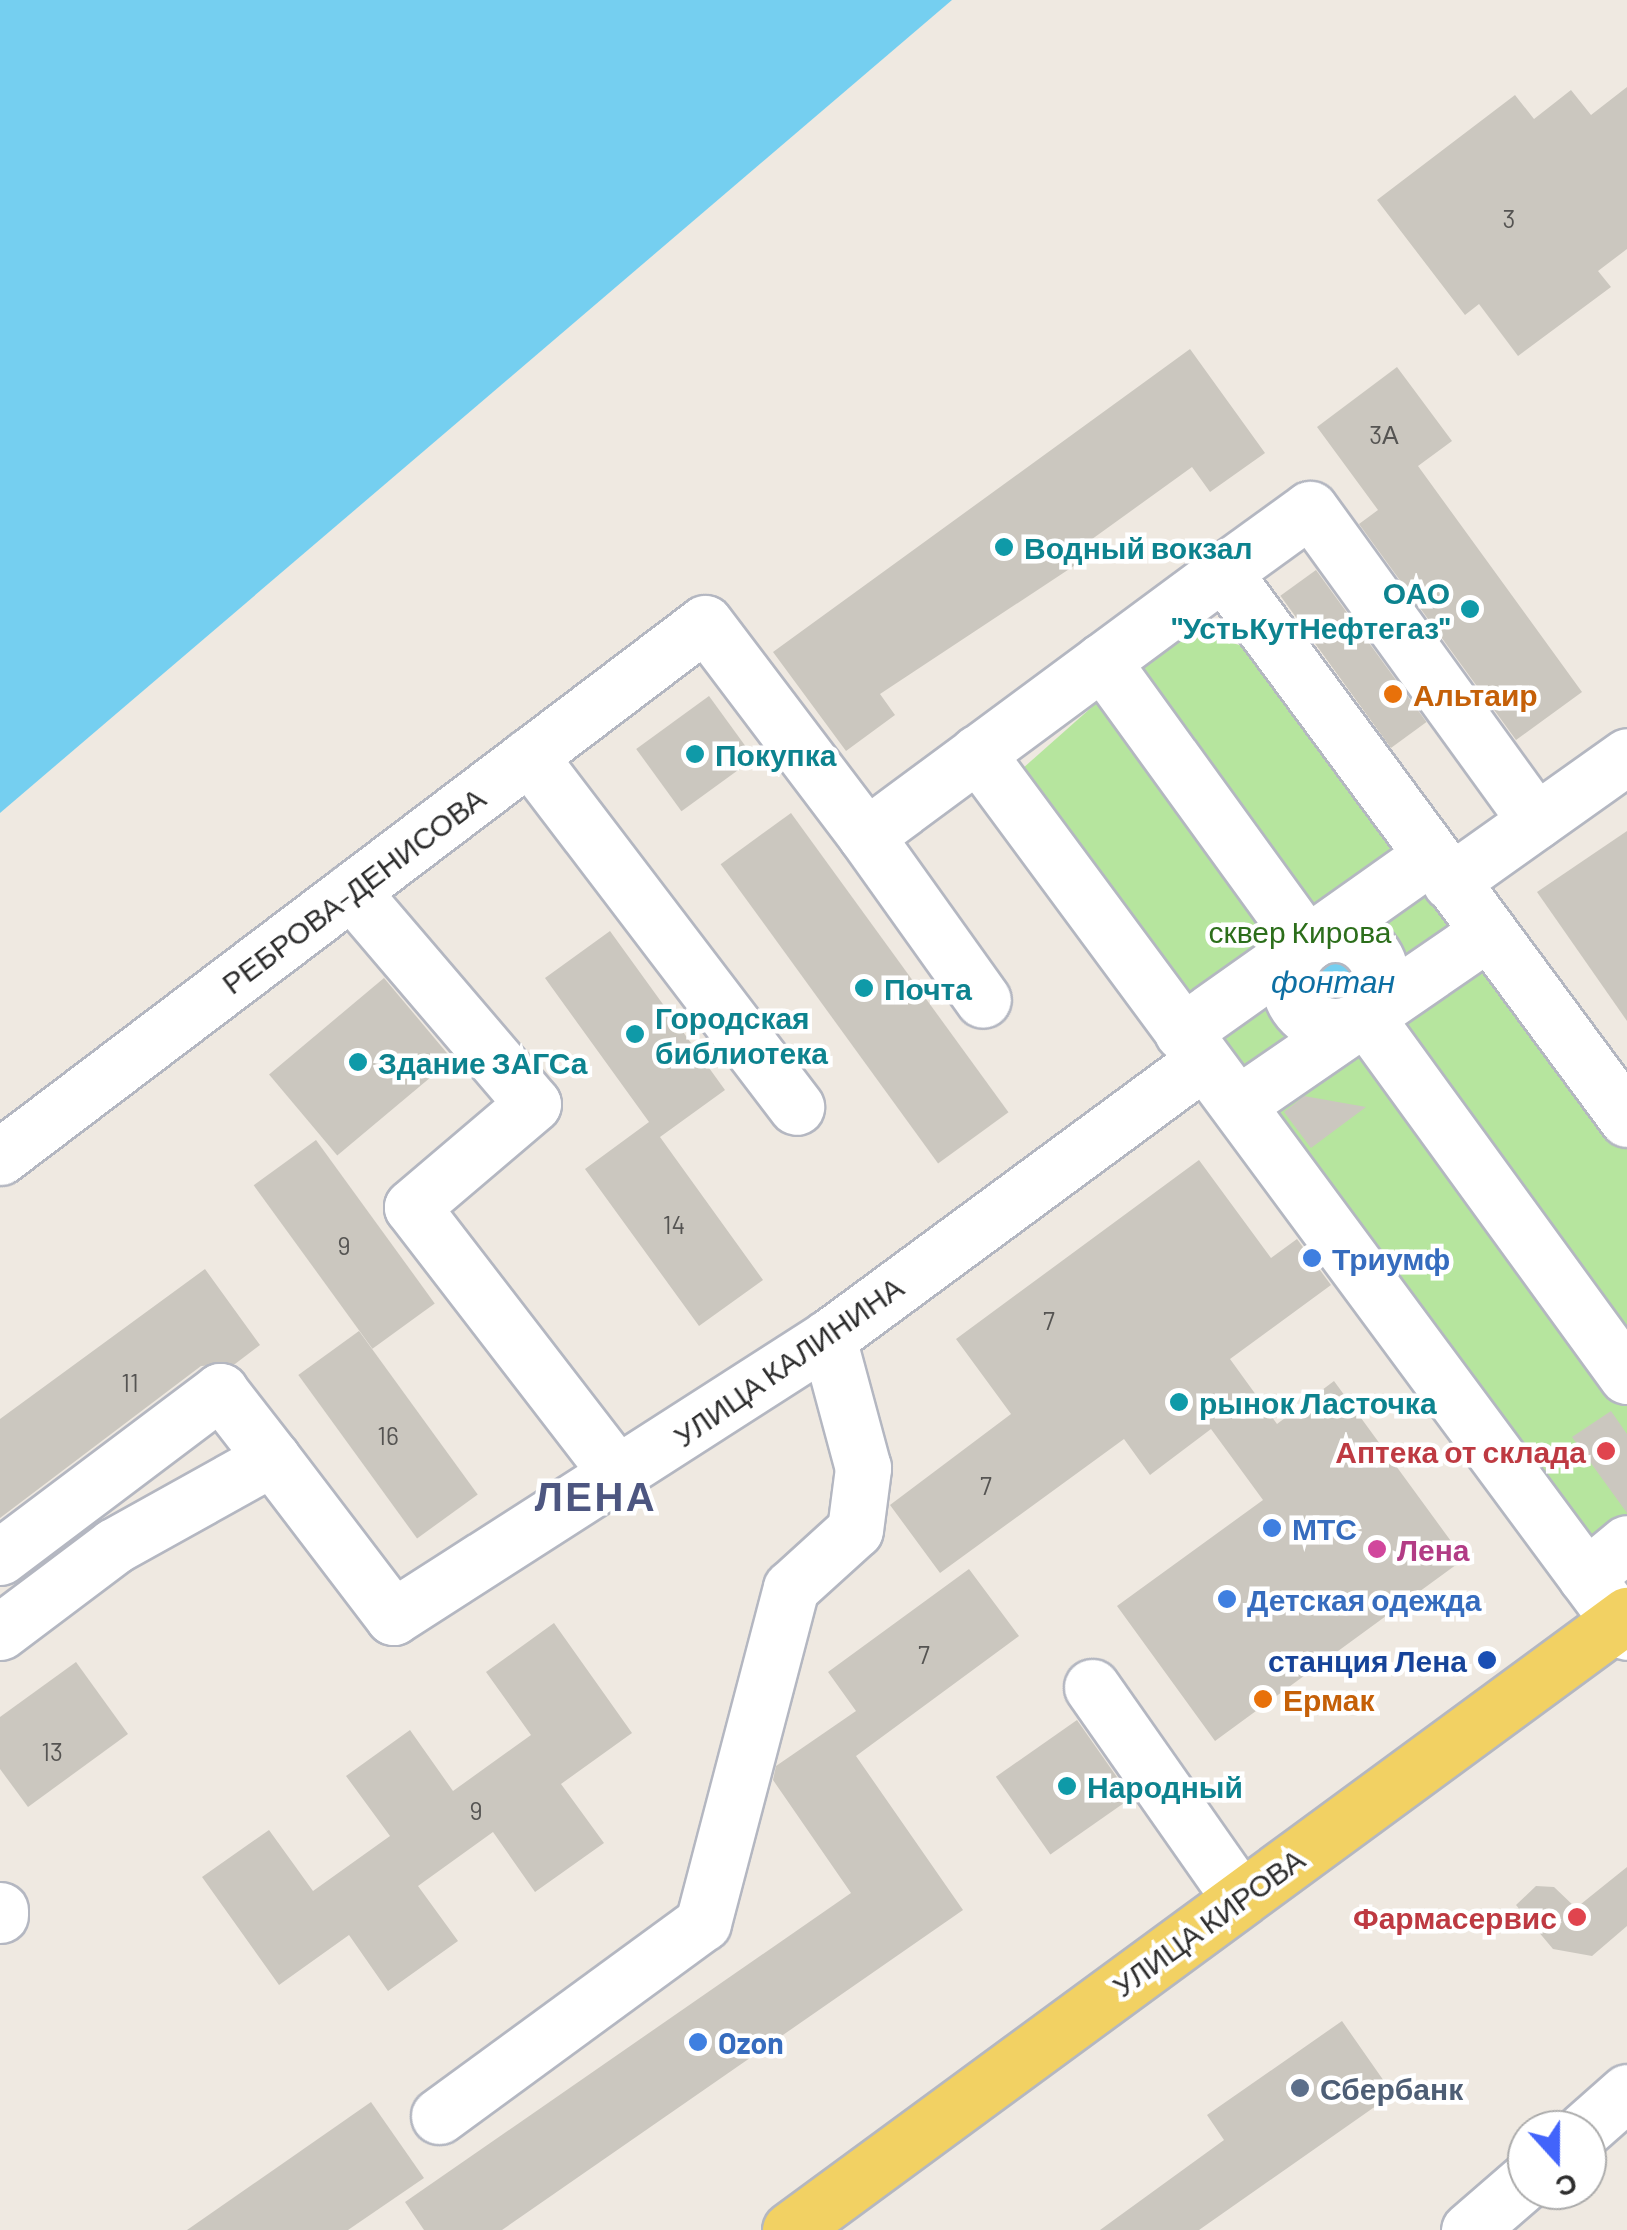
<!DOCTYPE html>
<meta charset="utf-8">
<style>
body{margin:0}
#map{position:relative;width:1627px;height:2230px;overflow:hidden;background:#efe9e1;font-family:Barlow,sans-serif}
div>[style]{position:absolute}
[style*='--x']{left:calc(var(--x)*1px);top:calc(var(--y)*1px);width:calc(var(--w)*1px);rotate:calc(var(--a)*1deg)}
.green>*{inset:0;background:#b6e59e}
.water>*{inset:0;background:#75cff0}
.building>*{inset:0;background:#cbc7bf;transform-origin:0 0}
.roads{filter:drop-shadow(2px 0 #b4b7c1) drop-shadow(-2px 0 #b4b7c1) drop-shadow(0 2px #b4b7c1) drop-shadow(0 -2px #b4b7c1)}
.minor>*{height:55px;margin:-27.5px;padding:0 27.5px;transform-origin:27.5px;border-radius:27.5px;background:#fff}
.minor>.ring{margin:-27.5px;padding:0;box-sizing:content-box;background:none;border:55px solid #fff;border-radius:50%}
.major>*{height:55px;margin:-27.5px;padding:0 27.5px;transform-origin:27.5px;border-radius:27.5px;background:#f2d163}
.dots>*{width:28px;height:28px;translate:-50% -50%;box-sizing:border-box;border:5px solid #fff;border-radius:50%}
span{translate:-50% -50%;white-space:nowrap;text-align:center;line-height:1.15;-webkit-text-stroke:9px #fff;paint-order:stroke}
.number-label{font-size:25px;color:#555452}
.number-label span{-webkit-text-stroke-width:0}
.culture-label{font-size:30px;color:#0d838f;font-weight:700}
.left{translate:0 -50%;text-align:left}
.right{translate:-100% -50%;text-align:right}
.food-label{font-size:30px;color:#c56008;font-weight:700}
.street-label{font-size:30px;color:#2e2e2e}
.park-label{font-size:30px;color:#2c6e1b}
.shop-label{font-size:30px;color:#366cbe;font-weight:700}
.health-label{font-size:30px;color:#be3a42;font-weight:700}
.hotel-label{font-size:30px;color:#b23c85;font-weight:700}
.transit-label{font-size:30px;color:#164399;font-weight:700}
.service-label{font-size:30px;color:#4e5e75;font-weight:700}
.water-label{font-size:32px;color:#0d6fa3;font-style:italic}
.district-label{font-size:40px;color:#4d5680;font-weight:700;letter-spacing:2.5px}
.north{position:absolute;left:1507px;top:2110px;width:100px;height:100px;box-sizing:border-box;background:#fff;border:2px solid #ababab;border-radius:50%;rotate:159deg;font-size:28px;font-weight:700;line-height:40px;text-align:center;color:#2e2e2e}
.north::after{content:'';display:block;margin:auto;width:35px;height:45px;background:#4264fb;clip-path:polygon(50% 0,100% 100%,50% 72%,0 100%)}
</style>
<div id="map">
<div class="green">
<div style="clip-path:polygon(1197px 633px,1250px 648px,1627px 1143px,1627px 1574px,1618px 1580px,1022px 769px,1154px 652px)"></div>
</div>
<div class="water">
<div style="clip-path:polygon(0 0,952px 0,0 813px)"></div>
<div style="clip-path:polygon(1344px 945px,1364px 961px,1369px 985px,1326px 1016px,1316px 1013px,1296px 984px)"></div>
</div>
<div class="building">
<div style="clip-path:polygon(1627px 87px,1627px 249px,1598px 271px,1611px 287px,1518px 356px,1479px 304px,1465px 315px,1377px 200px,1515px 95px,1534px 119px,1571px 90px,1591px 115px)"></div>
<div style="clip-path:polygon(1190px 349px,1265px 453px,1210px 492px,1192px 467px,1088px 542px,1095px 552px,880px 694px,895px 715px,846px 751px,773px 652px)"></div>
<div style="clip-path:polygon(1397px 367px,1452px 441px,1418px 466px,1582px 692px,1516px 740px,1359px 524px,1378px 510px,1317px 427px)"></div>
<div style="left:1316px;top:570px;width:188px;height:44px;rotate:54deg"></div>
<div style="left:709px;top:696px;width:77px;height:90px;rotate:54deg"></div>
<div style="left:791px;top:813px;width:370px;height:87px;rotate:54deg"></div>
<div style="clip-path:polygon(1627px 831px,1627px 1021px,1537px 892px)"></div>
<div style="clip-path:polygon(610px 931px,725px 1090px,660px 1137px,763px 1280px,699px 1326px,585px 1169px,649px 1122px,545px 978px)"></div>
<div style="left:384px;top:978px;width:106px;height:150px;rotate:50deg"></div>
<div style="clip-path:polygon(1304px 1096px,1366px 1107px,1311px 1148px,1284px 1112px)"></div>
<div style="left:316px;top:1140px;width:202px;height:77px;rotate:54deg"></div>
<div style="clip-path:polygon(1199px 1160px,1271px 1258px,1297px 1239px,1331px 1285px,1230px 1359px,1277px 1424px,1334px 1381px,1464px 1559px,1215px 1741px,1117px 1606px,1263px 1500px,1211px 1429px,1150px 1475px,1124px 1439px,940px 1573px,890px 1505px,1011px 1414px,956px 1339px)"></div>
<div style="clip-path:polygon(205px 1269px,260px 1345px,235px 1364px,201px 1366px,0 1518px,0 1419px)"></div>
<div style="left:359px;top:1331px;width:202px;height:75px;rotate:54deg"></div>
<div style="clip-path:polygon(1611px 1411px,1627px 1434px,1627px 1513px,1572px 1437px)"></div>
<div style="clip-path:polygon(969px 1569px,1019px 1636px,856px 1756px,963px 1910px,502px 2230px,424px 2230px,405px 2202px,851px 1893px,773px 1780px,776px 1766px,856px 1711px,828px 1672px)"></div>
<div style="clip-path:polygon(554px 1623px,632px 1733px,561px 1784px,604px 1843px,535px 1892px,493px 1832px,418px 1886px,458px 1941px,388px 1991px,349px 1935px,279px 1985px,202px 1877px,269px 1830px,313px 1891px,390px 1836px,346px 1776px,410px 1730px,453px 1791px,531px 1735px,486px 1672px)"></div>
<div style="clip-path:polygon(76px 1662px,128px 1734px,28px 1807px,0 1769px,0 1717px)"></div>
<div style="left:1077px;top:1720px;width:95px;height:99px;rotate:55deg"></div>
<div style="clip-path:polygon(1627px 1867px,1627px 1926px,1592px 1956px,1553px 1949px,1516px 1905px,1536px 1886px,1554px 1887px,1576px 1908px)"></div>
<div style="clip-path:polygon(1342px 2021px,1393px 2094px,1199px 2230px,1100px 2230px,1224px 2140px,1207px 2115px)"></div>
<div style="clip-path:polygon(371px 2102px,424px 2178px,348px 2230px,187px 2230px)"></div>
</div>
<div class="roads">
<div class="minor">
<div style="--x:1223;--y:572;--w:107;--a:-35.9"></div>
<div style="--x:1310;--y:509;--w:385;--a:54.1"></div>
<div style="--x:1102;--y:661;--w:348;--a:54.1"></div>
<div style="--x:977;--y:753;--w:1093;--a:53.52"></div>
<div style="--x:529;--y:756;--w:441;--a:52.7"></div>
<div style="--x:866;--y:836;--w:201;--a:54.5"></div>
<div style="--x:1450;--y:882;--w:217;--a:-35.4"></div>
<div style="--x:351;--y:891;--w:280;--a:49.5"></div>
<div style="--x:533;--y:1104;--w:159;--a:139.6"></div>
<div style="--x:412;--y:1207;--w:339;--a:52.4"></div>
<div class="ring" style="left:1289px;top:934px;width:37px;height:37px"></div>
<div style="--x:1365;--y:1016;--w:445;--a:54"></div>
<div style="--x:1182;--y:1032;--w:305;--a:-35.3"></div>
<div style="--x:1238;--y:1104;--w:303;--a:-34.5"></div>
<div style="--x:0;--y:1157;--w:884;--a:-37.14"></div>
<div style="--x:705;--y:623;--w:267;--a:52.9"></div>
<div style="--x:866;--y:836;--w:444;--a:-36.5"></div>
<div style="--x:1223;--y:572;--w:680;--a:53.55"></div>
<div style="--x:0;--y:1557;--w:276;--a:-37"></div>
<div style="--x:220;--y:1391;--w:85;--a:52.2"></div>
<div style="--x:1586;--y:1577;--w:53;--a:-39.7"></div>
<div style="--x:0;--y:1632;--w:143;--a:-37"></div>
<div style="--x:114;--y:1546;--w:181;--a:-29.1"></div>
<div style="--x:272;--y:1458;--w:200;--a:52.7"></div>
<div style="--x:393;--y:1617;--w:517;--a:-32.68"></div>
<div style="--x:828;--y:1338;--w:467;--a:-36.4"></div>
<div style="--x:1092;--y:1687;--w:258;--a:55"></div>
<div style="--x:0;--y:1910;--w:5;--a:90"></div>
<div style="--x:439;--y:2116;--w:327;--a:-36.2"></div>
<div style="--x:703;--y:1923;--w:346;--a:-75.3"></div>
<div style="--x:791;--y:1588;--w:86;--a:-42.2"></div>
<div style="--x:855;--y:1530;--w:63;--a:-82.6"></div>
<div style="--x:863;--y:1468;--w:135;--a:-105.1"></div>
<div style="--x:1584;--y:2130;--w:57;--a:-41.5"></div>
<div style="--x:1469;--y:2230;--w:77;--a:-40.8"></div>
</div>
<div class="major">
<div style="--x:790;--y:2230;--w:1039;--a:-36.31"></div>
</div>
</div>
<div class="dots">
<div style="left:1004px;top:547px;background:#0f9aa8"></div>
<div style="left:1470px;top:609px;background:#0f9aa8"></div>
<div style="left:1393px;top:694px;background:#e8710a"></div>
<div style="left:695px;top:754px;background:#0f9aa8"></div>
<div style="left:864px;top:988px;background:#0f9aa8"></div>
<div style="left:635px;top:1034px;background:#0f9aa8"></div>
<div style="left:358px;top:1062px;background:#0f9aa8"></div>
<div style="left:1312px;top:1258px;background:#3f7fe0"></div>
<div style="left:1179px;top:1402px;background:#0f9aa8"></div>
<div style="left:1606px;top:1451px;background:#e0444e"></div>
<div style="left:1272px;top:1528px;background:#3f7fe0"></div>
<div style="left:1377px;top:1549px;background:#d1479c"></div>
<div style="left:1227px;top:1599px;background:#3f7fe0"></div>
<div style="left:1487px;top:1660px;background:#1a4fb4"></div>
<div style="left:1263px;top:1699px;background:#e8710a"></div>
<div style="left:1067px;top:1786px;background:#0f9aa8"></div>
<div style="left:1577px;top:1917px;background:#e0444e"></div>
<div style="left:698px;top:2042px;background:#3f7fe0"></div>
<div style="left:1300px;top:2088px;background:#5c6f8a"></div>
</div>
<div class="number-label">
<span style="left:1509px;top:218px">3</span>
<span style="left:1384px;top:434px">3А</span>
<span style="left:674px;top:1224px">14</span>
<span style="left:344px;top:1245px">9</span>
<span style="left:1049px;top:1320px">7</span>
<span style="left:130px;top:1382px">11</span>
<span style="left:388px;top:1435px">16</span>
<span style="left:986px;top:1485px">7</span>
<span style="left:924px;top:1654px">7</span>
<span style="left:52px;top:1751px">13</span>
<span style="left:476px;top:1810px">9</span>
</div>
<div class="culture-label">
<span class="left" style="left:1024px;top:547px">Водный вокзал</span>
<span class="right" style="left:1450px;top:609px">ОАО<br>"УстьКутНефтегаз"</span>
<span class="left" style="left:715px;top:754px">Покупка</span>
<span class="left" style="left:884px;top:988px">Почта</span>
<span class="left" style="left:655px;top:1034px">Городская<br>библиотека</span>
<span class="left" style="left:378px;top:1062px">Здание ЗАГСа</span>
<span class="left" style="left:1199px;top:1402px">рынок Ласточка</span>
<span class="left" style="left:1087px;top:1786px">Народный</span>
</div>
<div class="food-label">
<span class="left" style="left:1413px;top:694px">Альтаир</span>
<span class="left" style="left:1283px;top:1699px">Ермак</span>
</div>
<div class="street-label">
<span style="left:353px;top:890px;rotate:-37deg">РЕБРОВА-ДЕНИСОВА</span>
<span style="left:788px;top:1361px;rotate:-35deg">УЛИЦА КАЛИНИНА</span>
<span style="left:1208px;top:1922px;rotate:-36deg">УЛИЦА КИРОВА</span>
</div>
<div class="park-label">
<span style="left:1300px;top:931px">сквер Кирова</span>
</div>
<div class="shop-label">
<span class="left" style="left:1332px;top:1258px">Триумф</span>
<span class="left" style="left:1292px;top:1528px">МТС</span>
<span class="left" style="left:1247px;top:1599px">Детская одежда</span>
<span class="left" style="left:718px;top:2042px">Ozon</span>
</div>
<div class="health-label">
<span class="right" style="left:1586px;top:1451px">Аптека от склада</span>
<span class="right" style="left:1557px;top:1917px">Фармасервис</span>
</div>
<div class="hotel-label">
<span class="left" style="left:1397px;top:1549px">Лена</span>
</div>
<div class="transit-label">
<span class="right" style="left:1467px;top:1660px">станция Лена</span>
</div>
<div class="service-label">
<span class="left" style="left:1320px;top:2088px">Сбербанк</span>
</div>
<div class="water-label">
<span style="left:1333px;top:980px">фонтан</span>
</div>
<div class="district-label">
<span style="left:596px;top:1495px">ЛЕНА</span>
</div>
<div class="north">С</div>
</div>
